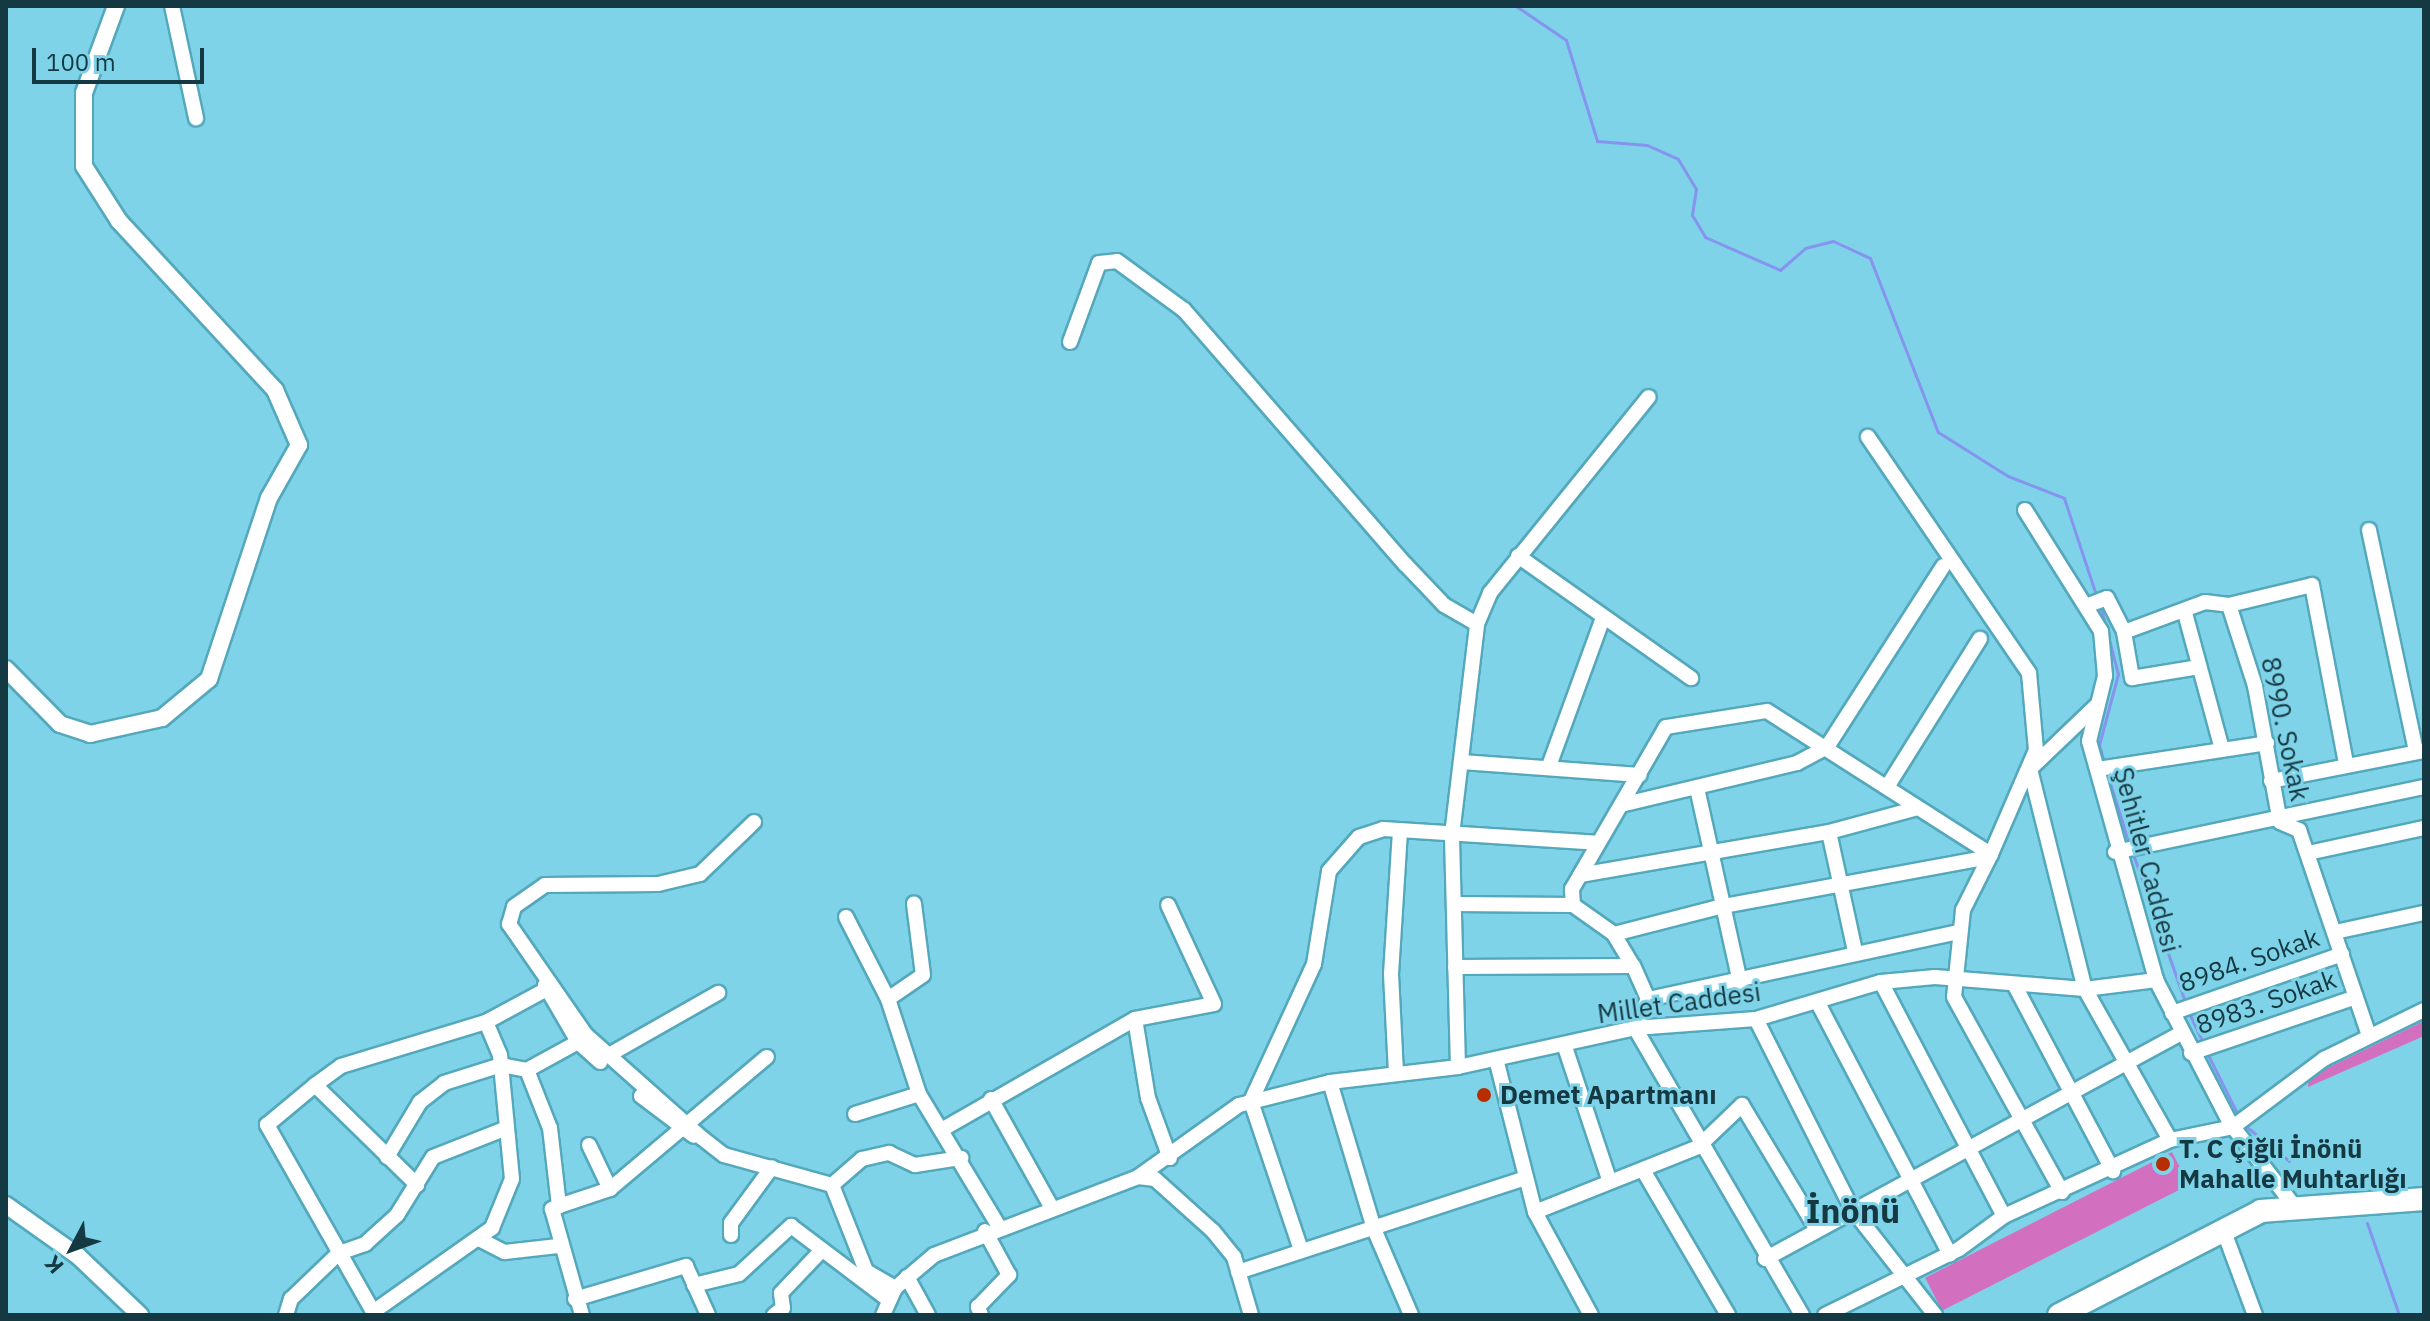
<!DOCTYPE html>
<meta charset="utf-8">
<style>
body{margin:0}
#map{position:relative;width:2430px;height:1321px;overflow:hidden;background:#7fd3e8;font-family:"IBM Plex Sans",sans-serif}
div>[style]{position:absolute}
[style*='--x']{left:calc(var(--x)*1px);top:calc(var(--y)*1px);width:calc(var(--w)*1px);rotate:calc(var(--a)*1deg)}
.green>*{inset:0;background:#d36fbf;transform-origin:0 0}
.stream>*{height:3px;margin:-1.5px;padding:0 1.5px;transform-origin:1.5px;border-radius:1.5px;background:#8594ef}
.roads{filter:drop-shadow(2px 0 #54a8bc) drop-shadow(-2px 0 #54a8bc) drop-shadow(0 2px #54a8bc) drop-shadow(0 -2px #54a8bc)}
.minor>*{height:14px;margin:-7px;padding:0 7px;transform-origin:7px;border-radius:7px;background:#fff}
.tertiary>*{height:16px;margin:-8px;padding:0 8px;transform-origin:8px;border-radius:8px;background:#fff}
.primary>*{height:22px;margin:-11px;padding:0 11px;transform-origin:11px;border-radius:11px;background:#fff}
.dots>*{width:22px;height:22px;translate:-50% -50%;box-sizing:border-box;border:4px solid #7fd3e8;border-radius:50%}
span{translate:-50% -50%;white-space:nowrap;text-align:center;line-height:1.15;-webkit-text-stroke:6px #7fd3e8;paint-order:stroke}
.street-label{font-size:26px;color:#153942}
.poi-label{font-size:26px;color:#153942;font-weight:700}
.left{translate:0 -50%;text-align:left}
.district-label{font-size:34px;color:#153942;font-weight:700}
.frame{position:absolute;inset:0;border:8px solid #153942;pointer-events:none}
.north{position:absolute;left:32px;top:1209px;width:80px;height:80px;-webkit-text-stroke:6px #7fd3e8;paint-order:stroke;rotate:229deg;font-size:22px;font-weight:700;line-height:32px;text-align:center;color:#153942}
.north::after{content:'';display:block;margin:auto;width:28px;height:36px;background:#153942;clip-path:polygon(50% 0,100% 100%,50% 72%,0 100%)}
.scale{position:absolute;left:32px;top:48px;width:172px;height:36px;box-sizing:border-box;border:4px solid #153942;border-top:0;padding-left:10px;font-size:24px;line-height:28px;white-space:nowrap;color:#153942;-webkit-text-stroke:6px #7fd3e8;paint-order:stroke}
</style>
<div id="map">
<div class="green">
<div style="clip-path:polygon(2424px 1021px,2424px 1036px,2308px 1087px,2309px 1077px)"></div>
<div style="left:2172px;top:1152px;width:37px;height:277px;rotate:63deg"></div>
</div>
<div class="stream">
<div style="--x:1464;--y:6;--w:21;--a:0"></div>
<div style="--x:1516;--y:6;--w:60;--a:34.2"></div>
<div style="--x:1566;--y:40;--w:106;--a:72.9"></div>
<div style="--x:1597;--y:141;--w:50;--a:4.6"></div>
<div style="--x:1647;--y:145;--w:34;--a:24"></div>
<div style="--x:1678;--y:159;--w:35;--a:59"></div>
<div style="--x:1696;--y:189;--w:26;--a:99"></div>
<div style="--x:1692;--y:215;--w:26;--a:59"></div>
<div style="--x:1705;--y:237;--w:82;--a:23.7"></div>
<div style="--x:1780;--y:270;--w:33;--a:-41"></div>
<div style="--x:1805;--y:248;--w:29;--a:-14"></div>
<div style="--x:1833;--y:241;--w:41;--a:24.7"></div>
<div style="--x:1870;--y:258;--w:187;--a:68.7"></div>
<div style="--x:1938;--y:432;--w:83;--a:32.2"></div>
<div style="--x:2008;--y:476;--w:60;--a:21.4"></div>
<div style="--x:2064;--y:498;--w:105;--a:71.7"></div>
<div style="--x:2100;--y:605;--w:71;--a:75.4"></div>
<div style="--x:2118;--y:674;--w:73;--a:105"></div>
<div style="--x:2099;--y:745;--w:19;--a:74"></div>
<div style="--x:2107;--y:774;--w:72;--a:72.3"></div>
<div style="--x:2133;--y:854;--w:157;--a:70.6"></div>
<div style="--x:2189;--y:1013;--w:35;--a:65"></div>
<div style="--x:2207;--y:1053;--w:72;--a:63.4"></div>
<div style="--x:2243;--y:1124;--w:59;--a:38.8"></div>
<div style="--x:2367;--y:1223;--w:97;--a:70.8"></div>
</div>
<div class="roads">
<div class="minor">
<div style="--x:172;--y:6;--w:115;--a:77.9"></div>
<div style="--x:1070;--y:342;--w:84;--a:-69.8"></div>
<div style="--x:1099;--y:263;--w:18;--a:-6"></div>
<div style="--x:1117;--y:261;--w:83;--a:36.2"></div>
<div style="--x:1184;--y:310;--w:337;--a:49"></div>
<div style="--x:1405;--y:564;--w:57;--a:46.4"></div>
<div style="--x:1444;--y:605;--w:38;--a:30"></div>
<div style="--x:2025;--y:510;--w:143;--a:57.9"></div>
<div style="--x:2101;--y:631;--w:45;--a:84.9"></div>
<div style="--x:2105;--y:676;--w:67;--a:103.8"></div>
<div style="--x:2089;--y:741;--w:248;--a:74.3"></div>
<div style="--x:2156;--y:980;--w:161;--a:62.6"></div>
<div style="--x:2230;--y:1123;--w:106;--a:52.3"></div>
<div style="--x:2369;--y:530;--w:227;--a:78"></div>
<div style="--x:1518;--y:556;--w:212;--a:35.2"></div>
<div style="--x:2229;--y:605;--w:85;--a:72.2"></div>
<div style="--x:2255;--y:686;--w:138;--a:79.6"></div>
<div style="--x:2280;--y:822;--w:21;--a:23"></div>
<div style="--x:2299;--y:830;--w:214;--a:71.2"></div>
<div style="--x:2086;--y:606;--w:22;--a:-21"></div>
<div style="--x:2107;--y:598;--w:38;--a:63"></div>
<div style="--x:2124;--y:632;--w:47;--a:80.1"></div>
<div style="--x:2132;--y:678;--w:68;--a:-9.3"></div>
<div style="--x:2185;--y:613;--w:141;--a:74.8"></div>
<div style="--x:2124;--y:632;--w:86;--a:-20.3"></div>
<div style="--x:2205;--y:602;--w:24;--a:7"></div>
<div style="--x:2229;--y:605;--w:85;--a:-13.5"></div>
<div style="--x:2312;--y:585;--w:181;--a:79.2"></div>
<div style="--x:1462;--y:762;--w:178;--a:4.2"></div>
<div style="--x:1549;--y:766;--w:155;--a:-70"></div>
<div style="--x:2030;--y:769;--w:227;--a:76"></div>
<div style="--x:2085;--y:989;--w:173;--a:60.6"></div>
<div style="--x:2030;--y:769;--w:91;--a:-43.7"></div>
<div style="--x:2098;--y:769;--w:171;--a:-8.7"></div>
<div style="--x:2271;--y:781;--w:156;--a:-11.1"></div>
<div style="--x:1887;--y:787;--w:175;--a:-57.9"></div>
<div style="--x:1697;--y:788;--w:199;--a:77.5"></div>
<div style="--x:1625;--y:804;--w:177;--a:-13.4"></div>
<div style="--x:1797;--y:763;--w:34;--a:-28"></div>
<div style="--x:1827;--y:747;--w:215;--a:-57.3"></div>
<div style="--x:754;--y:822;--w:75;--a:136.1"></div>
<div style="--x:700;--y:874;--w:43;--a:166.6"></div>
<div style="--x:658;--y:884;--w:113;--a:179.5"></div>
<div style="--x:545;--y:885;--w:38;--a:145"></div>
<div style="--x:514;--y:907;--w:18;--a:106"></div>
<div style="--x:509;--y:924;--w:135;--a:55.3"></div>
<div style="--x:586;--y:1035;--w:155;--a:41.6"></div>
<div style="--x:702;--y:1138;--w:28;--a:38"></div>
<div style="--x:724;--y:1155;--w:112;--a:15.5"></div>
<div style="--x:832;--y:1185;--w:92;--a:68.4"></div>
<div style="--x:866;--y:1271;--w:34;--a:30"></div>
<div style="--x:1829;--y:832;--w:122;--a:77.7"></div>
<div style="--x:2115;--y:852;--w:316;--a:-11.9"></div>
<div style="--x:2308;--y:853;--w:119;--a:-12.2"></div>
<div style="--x:1991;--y:854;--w:63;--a:116.6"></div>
<div style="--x:1963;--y:910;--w:87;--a:95.9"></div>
<div style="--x:1954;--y:997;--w:223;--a:61"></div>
<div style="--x:1580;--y:875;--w:253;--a:-9.8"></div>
<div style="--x:1829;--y:832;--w:92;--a:-15.1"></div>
<div style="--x:1454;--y:904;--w:119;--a:0.5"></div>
<div style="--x:846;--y:917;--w:92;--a:62.9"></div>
<div style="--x:888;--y:999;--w:100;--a:71.9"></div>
<div style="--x:919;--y:1094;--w:67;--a:162.6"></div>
<div style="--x:2335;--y:932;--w:91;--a:-12.1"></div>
<div style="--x:1614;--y:934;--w:113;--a:-14.4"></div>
<div style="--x:1723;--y:906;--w:266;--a:-10.4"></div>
<div style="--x:1455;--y:967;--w:178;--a:-0.3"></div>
<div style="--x:1881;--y:982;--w:264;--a:62.3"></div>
<div style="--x:2014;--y:984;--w:212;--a:62.1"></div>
<div style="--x:545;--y:985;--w:66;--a:59.9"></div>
<div style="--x:578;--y:1042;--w:30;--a:42"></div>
<div style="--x:888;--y:999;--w:42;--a:-34.4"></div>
<div style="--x:923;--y:975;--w:72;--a:-97.2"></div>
<div style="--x:1648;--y:999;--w:317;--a:-12.2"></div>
<div style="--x:1818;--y:1003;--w:284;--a:62.3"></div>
<div style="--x:2172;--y:1013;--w:180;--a:-19.1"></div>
<div style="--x:1135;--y:1019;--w:80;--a:80.7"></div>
<div style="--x:1148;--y:1098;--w:64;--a:69.9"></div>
<div style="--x:1756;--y:1019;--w:213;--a:63.2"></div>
<div style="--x:1852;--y:1209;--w:135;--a:51.9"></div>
<div style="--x:1565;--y:1047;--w:139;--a:71.6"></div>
<div style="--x:2191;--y:1053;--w:174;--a:-18.7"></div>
<div style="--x:607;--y:1056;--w:128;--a:-29.6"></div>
<div style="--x:1496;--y:1059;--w:158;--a:75.7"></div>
<div style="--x:1535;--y:1212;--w:117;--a:61.5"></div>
<div style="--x:1458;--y:1067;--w:232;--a:-91.5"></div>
<div style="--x:1452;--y:835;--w:212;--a:-83.2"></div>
<div style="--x:1477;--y:624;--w:34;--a:-67"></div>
<div style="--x:1490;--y:593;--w:252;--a:-51"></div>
<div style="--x:527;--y:1070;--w:58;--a:-28.8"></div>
<div style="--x:1396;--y:1073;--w:99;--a:-92.9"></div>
<div style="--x:1391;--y:974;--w:144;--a:-86.4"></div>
<div style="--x:1330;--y:1082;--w:153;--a:73.3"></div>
<div style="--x:1374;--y:1229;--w:94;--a:66.7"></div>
<div style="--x:315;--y:1085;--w:32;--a:-36"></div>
<div style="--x:341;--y:1066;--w:152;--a:-16.9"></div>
<div style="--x:486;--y:1022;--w:69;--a:-28.4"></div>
<div style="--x:919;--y:1094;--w:153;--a:58.9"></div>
<div style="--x:641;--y:1096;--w:66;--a:37"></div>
<div style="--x:991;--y:1099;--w:125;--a:60.8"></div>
<div style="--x:943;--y:1129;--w:221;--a:-29.8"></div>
<div style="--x:1135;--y:1019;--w:80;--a:-10.8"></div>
<div style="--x:1214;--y:1004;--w:109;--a:-114.9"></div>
<div style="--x:589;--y:1145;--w:49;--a:64.5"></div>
<div style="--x:387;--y:1157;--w:64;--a:-59"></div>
<div style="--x:420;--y:1102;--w:31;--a:-38"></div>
<div style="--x:444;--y:1083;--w:60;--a:-17.5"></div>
<div style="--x:501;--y:1065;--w:26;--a:11"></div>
<div style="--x:527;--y:1070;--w:62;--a:68.4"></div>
<div style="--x:550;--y:1128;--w:79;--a:83.4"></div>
<div style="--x:559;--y:1206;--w:8;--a:157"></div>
<div style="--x:552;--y:1209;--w:110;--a:74.2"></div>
<div style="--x:1643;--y:1170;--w:168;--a:59.6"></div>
<div style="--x:1138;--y:1177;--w:124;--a:-35.5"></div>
<div style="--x:1239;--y:1105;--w:94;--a:-14.2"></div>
<div style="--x:1330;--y:1082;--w:129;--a:-6.7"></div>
<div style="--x:1458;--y:1067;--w:181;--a:-12.4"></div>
<div style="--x:1635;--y:1028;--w:121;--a:-4.3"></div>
<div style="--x:1756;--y:1019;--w:130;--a:-16.5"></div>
<div style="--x:1881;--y:982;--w:54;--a:-5.3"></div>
<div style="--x:1935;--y:977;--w:150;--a:4.6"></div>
<div style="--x:2085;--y:989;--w:72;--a:-7.2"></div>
<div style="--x:832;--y:1185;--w:40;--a:-41"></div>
<div style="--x:862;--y:1159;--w:28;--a:-13"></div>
<div style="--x:889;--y:1153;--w:29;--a:25"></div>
<div style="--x:915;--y:1165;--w:47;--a:-8.7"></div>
<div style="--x:559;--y:1206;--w:54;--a:-18.4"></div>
<div style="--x:610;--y:1189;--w:205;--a:-40.1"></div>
<div style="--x:1535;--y:1212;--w:175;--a:-21.7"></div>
<div style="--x:1698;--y:1147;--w:61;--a:-43.7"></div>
<div style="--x:1742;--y:1105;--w:144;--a:59"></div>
<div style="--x:2223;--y:1229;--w:92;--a:69.6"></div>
<div style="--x:731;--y:1235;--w:12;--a:-90"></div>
<div style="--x:731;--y:1223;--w:69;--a:-53.8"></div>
<div style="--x:479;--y:1239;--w:29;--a:27"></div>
<div style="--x:505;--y:1252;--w:53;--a:-6.5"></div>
<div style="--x:1301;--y:1250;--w:157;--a:-108.6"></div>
<div style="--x:1251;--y:1101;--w:151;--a:-65.3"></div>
<div style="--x:1314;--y:964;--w:94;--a:-80.8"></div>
<div style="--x:1329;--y:871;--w:45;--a:-48.6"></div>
<div style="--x:1359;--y:837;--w:25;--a:-18"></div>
<div style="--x:1383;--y:829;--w:215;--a:3.7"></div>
<div style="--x:1765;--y:1259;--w:473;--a:-28.5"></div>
<div style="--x:1238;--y:1272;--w:300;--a:-18.1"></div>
<div style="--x:907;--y:1277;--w:43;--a:61.1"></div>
<div style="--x:694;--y:1285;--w:46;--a:-13.7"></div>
<div style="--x:739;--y:1274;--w:71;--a:-42.7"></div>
<div style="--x:791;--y:1226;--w:123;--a:37.1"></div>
<div style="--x:575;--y:1299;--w:116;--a:-16.6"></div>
<div style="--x:686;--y:1266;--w:54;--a:65.8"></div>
<div style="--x:373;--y:1312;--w:146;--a:-35.2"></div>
<div style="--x:492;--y:1228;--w:53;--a:-67.8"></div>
<div style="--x:512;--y:1179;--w:125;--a:-95.5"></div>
<div style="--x:500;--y:1055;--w:36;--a:-113"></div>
<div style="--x:286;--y:1315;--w:17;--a:-73"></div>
<div style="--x:291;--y:1299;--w:66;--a:-43.8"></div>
<div style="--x:339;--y:1253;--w:28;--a:-19"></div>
<div style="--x:365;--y:1244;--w:43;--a:-42.2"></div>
<div style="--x:397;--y:1215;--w:68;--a:-58.2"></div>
<div style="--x:433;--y:1157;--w:76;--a:-21.5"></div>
<div style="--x:375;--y:1315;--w:219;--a:-119.6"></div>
<div style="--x:267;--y:1125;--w:62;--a:-39.8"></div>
<div style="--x:315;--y:1085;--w:143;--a:44.4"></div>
<div style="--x:774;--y:1315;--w:11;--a:-38"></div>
<div style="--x:783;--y:1308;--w:15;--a:-98"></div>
<div style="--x:781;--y:1293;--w:58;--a:-46.4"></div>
<div style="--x:883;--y:1315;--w:30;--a:-66"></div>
<div style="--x:895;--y:1288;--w:51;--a:-40.2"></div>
<div style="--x:934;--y:1255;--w:218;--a:-20.9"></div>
<div style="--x:1138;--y:1177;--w:17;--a:7"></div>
<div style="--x:1155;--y:1179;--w:78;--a:41.9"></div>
<div style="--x:1213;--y:1231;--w:33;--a:51"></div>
<div style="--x:1234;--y:1257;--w:60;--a:73.7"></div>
<div style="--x:981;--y:1315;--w:9;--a:-111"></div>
<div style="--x:978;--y:1307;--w:45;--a:-45.9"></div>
<div style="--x:1009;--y:1275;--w:50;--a:-118.6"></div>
<div style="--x:1802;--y:1315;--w:332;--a:-120.2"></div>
<div style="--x:1635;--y:1028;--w:32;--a:-66"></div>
<div style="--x:1648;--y:999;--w:36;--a:-114"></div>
<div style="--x:1633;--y:966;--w:37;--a:-121"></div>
<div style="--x:1614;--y:934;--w:50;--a:-144.7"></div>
<div style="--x:1573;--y:905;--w:16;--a:-94"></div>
<div style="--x:1572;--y:889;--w:187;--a:-59.9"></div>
<div style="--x:1666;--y:727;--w:102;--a:-9"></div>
<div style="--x:1767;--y:711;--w:266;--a:32.6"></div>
<div style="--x:1991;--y:854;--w:113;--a:-66.6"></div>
<div style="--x:2036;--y:750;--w:77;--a:-95.2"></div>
<div style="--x:2029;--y:673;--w:286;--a:-124.3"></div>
<div style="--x:1825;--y:1315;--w:149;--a:-26.2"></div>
<div style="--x:1959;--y:1249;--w:56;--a:-36.3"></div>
<div style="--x:2004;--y:1216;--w:183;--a:-24.6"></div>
<div style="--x:2170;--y:1140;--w:64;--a:-11.7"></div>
<div style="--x:2233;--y:1127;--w:114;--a:-36.8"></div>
<div style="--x:2324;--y:1059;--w:111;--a:-26.1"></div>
</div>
<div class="tertiary">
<div style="--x:6;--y:669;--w:77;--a:45.5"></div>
<div style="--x:60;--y:724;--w:32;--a:18"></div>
<div style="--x:90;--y:734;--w:74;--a:-12.5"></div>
<div style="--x:162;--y:718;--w:61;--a:-39.7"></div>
<div style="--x:209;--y:679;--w:191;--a:-71.7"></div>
<div style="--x:269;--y:498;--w:61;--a:-60.5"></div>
<div style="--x:299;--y:445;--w:60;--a:-113.6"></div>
<div style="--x:275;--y:390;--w:230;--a:-132.7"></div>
<div style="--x:119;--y:221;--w:65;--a:-122.5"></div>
<div style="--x:84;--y:166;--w:73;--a:-90"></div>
<div style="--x:84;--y:93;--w:93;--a:-69.8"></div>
<div style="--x:6;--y:1205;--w:88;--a:35.3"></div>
<div style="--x:78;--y:1256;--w:86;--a:43.6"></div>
</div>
<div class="primary">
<div style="--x:2059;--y:1315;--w:227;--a:-27.2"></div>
<div style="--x:2261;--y:1211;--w:163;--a:-4.2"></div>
</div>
</div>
<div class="dots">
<div style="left:1484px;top:1095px;background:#b72d00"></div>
<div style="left:2163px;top:1164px;background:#b72d00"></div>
</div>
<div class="street-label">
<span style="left:2285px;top:729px;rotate:78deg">8990. Sokak</span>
<span style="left:2147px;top:860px;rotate:75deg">Şehitler Caddesi</span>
<span style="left:2249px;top:960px;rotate:-19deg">8984. Sokak</span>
<span style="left:2266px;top:1002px;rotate:-19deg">8983. Sokak</span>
<span style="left:1679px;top:1003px;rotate:-8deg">Millet Caddesi</span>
</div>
<div class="poi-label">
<span class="left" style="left:1500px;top:1095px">Demet Apartmanı</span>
<span class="left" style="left:2179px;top:1164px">T. C Çiğli İnönü<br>Mahalle Muhtarlığı</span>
</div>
<div class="district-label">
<span style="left:1853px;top:1211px">İnönü</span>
</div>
<div class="frame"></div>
<div class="north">K</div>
<div class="scale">100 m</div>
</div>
